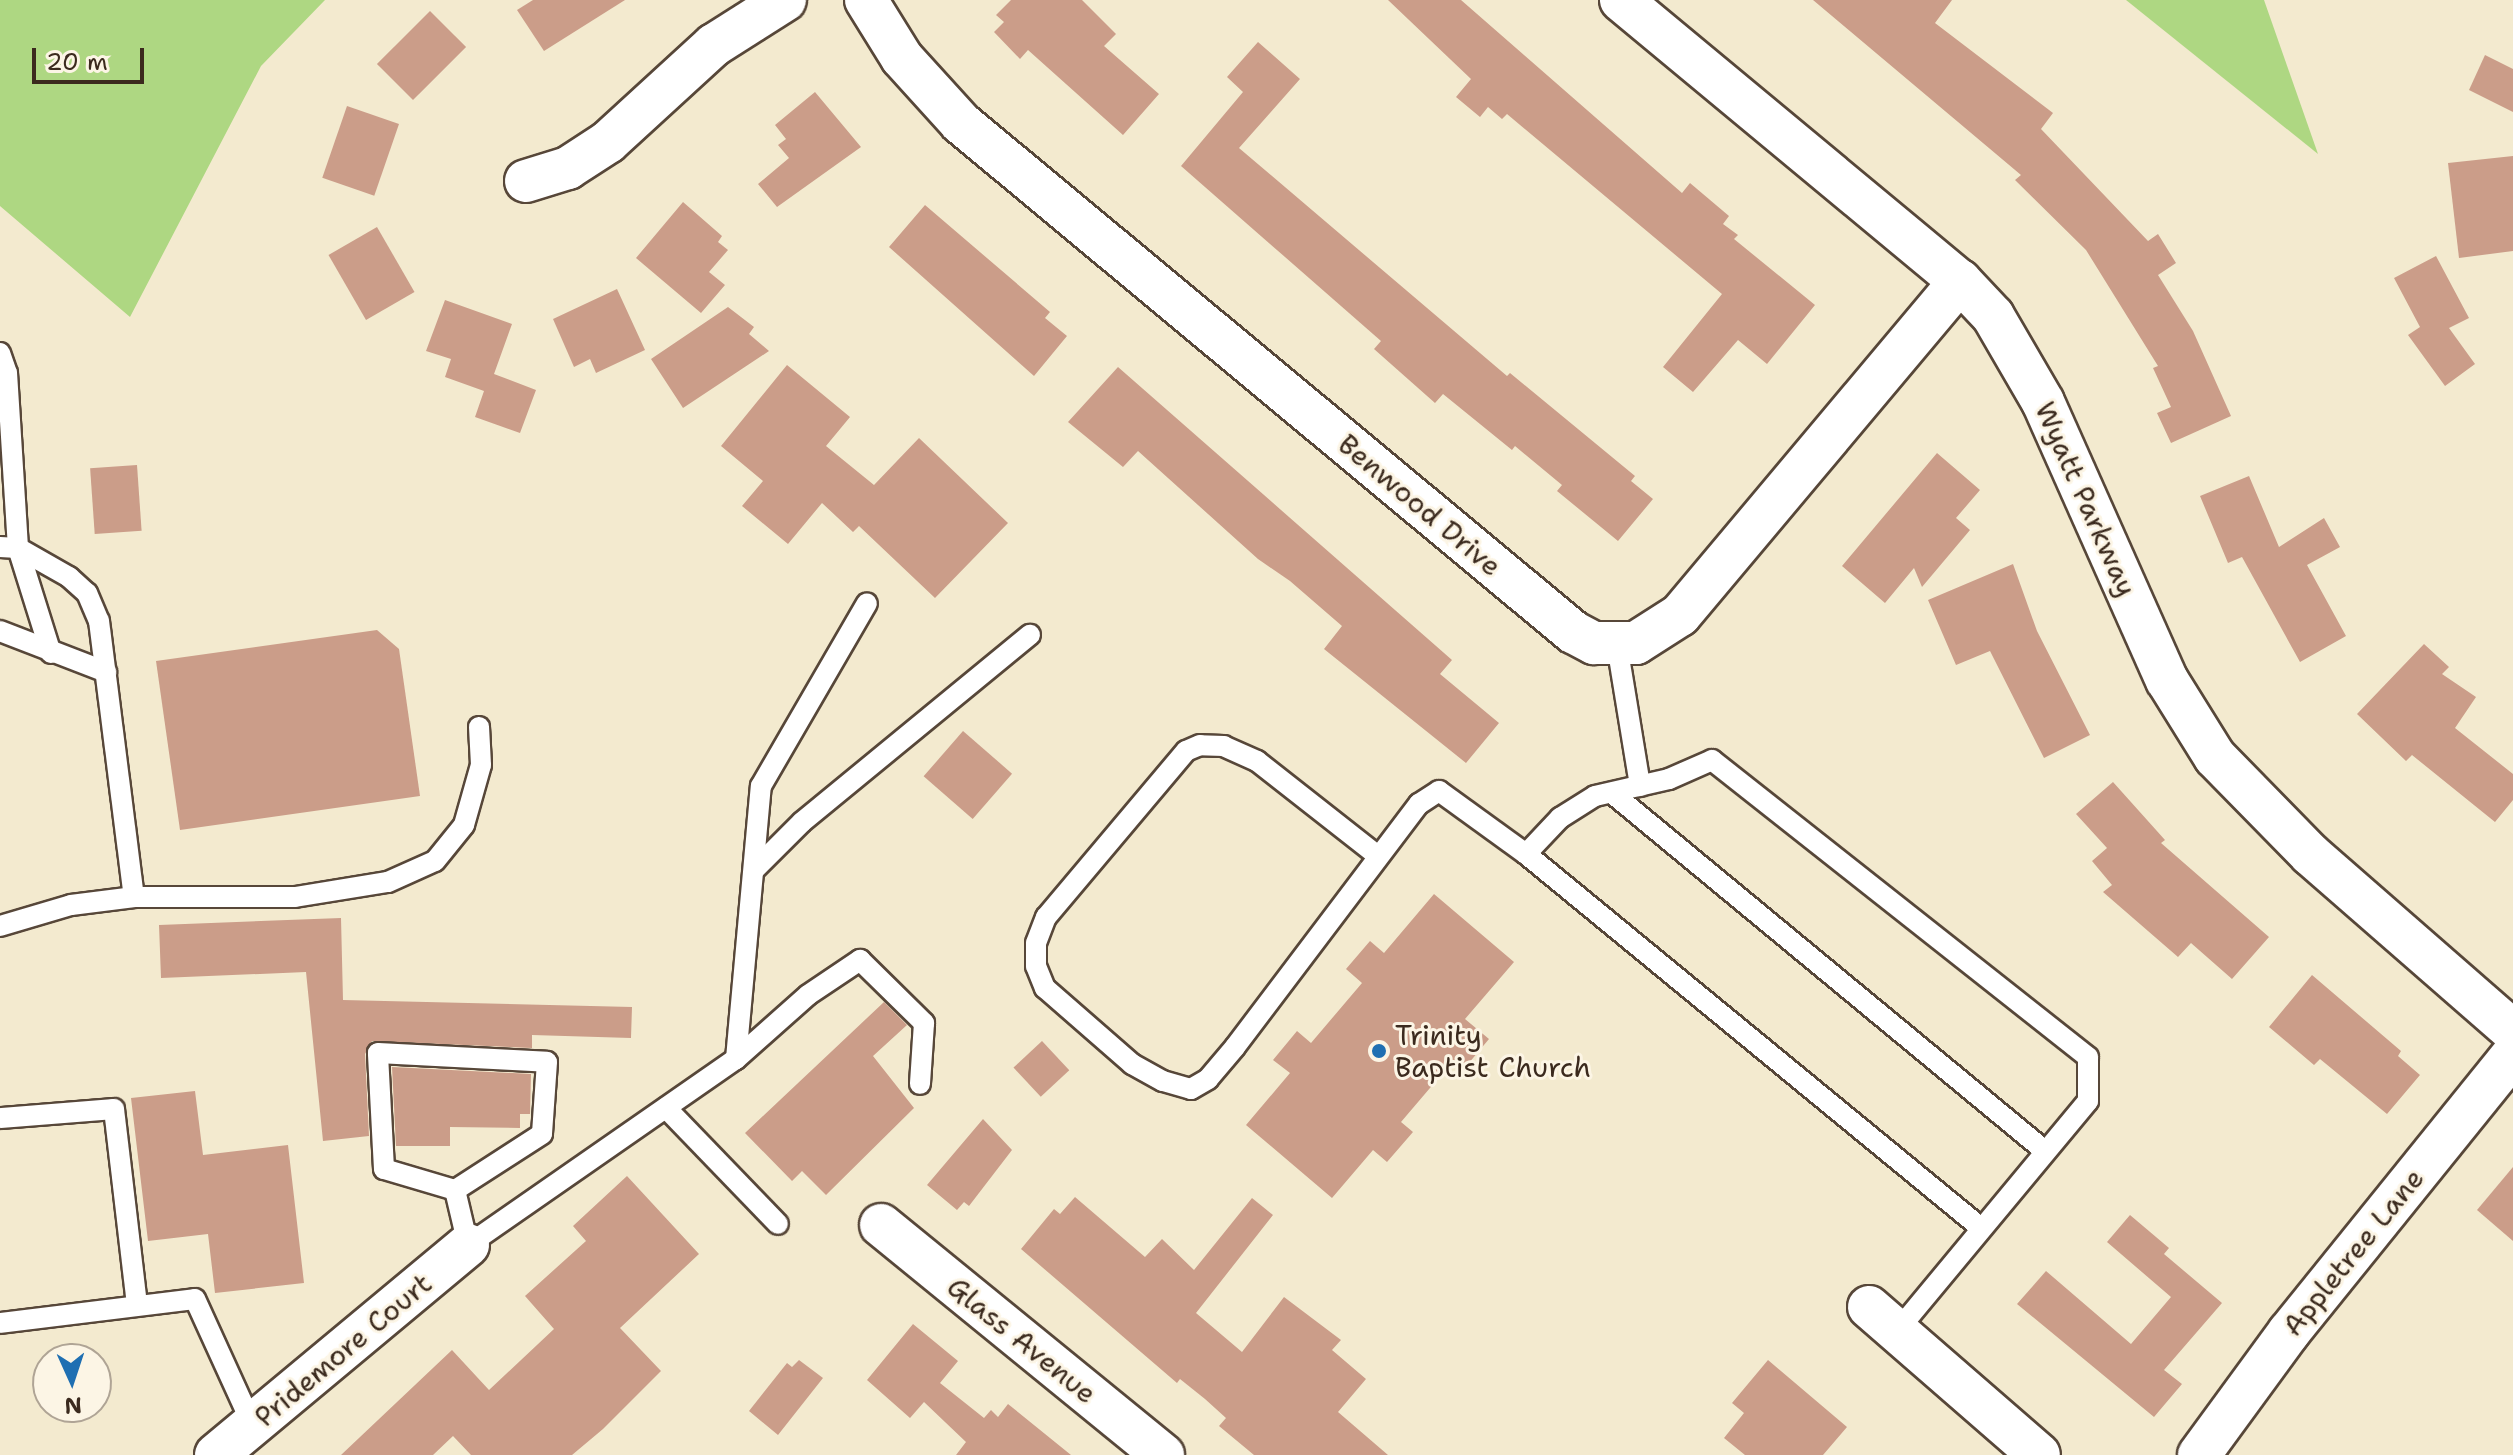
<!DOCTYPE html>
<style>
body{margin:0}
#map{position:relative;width:2513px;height:1455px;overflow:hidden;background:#f3eacf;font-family:"Shantell Sans",sans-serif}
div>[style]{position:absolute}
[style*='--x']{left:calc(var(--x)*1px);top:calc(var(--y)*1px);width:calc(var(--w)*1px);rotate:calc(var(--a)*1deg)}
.green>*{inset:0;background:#aed782}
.building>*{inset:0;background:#cb9d89;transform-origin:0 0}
.roads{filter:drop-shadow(2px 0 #574739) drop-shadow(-2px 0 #574739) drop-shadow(0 2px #574739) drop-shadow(0 -2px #574739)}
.lane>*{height:20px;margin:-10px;padding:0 10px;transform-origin:10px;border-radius:10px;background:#fff}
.street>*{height:42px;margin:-21px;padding:0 21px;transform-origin:21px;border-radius:21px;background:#fff}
.dots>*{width:22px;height:22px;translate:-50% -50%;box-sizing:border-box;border:4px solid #fcf5e5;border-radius:50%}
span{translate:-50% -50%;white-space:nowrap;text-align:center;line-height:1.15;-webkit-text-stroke:6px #fcf5e5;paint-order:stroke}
.street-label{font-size:28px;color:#3b2a1e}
.poi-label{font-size:28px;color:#3b2a1e}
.left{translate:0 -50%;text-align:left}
.north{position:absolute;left:32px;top:1343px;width:80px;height:80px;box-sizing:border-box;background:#fcf5e5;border:2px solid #afa495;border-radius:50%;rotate:177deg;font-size:22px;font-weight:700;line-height:32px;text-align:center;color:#3b2a1e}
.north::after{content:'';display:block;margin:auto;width:28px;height:36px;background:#1f6fb2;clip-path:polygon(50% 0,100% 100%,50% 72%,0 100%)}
.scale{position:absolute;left:32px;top:48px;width:112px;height:36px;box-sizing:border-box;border:4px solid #3b2a1e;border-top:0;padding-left:10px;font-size:24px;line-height:28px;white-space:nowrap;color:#3b2a1e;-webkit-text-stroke:6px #fcf5e5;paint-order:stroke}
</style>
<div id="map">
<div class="green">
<div style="clip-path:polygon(0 0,325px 0,261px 66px,130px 317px,0 206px)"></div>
<div style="clip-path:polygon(2126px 0,2264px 0,2318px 154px)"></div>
</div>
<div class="building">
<div style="clip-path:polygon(533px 0,625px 0,544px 51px,517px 10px)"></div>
<div style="clip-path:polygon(1011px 0,1082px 0,1116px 34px,1104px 46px,1159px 94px,1123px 135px,1028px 50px,1020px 59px,994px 32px,1004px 22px,996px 15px)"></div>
<div style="clip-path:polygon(1388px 0,1461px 0,1682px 193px,1690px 183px,1729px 216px,1723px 224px,1738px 235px,1734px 239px,1815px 305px,1767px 364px,1738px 340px,1693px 392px,1663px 367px,1722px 294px,1507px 114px,1502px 119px,1488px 107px,1480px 117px,1456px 97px,1471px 79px)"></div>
<div style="clip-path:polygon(1813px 0,1952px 0,1935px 23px,2053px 113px,2041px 129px,2148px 241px,2158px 234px,2176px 263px,2158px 275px,2193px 331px,2231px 416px,2171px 443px,2157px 413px,2171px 407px,2153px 368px,2158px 366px,2086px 250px,2015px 180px,2021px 175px)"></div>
<div style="left:430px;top:11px;width:51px;height:75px;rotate:45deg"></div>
<div style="clip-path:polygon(1258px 42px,1300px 79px,1239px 148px,1507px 376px,1510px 373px,1635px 476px,1631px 481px,1653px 499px,1618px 541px,1557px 491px,1562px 485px,1515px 446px,1512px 450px,1443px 394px,1435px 403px,1374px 349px,1381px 341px,1181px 166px,1243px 92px,1227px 77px)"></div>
<div style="clip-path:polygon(2485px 55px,2513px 69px,2513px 112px,2469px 90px)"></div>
<div style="clip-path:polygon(815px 92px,861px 147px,777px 207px,758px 184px,789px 158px,778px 145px,786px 139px,775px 125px)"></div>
<div style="left:347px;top:106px;width:55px;height:76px;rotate:19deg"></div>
<div style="clip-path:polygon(2513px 156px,2513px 251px,2459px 258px,2448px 163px)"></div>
<div style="clip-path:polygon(683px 202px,722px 236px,718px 242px,728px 250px,709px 272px,725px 285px,701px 313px,636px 258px)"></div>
<div style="clip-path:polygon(925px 205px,1050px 312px,1045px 318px,1067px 336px,1034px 376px,889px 247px)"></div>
<div style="left:377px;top:227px;width:75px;height:56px;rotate:60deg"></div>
<div style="clip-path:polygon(2436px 256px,2469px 318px,2449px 328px,2475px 364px,2445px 386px,2408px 335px,2420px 327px,2394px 278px)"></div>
<div style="clip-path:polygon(617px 289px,645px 350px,596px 373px,590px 359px,574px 367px,553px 319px)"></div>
<div style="clip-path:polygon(445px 300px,512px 324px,494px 374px,536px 390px,520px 433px,475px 417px,484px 391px,445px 377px,451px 359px,426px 351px)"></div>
<div style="clip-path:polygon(728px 307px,754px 327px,749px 334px,769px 351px,683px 408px,651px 359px)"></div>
<div style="clip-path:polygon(787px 365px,850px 417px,826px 446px,874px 485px,919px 438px,1008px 523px,935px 598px,859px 526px,853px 532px,822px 503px,788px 544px,742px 506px,763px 481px,721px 446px)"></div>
<div style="clip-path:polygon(1118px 367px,1452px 660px,1440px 674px,1499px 723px,1466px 763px,1324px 649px,1342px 626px,1290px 581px,1258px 559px,1138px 451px,1123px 467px,1068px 422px)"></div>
<div style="clip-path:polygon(1937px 453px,1980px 490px,1956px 518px,1970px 530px,1922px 587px,1914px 568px,1885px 603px,1842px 566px)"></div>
<div style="left:137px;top:465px;width:66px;height:47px;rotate:86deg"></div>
<div style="clip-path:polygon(2249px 476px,2279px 547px,2324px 518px,2340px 547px,2307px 565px,2346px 636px,2300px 662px,2242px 557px,2228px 563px,2200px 496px)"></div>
<div style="clip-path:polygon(2013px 564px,2037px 631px,2090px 735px,2044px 758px,1990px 651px,1956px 665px,1928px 600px)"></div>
<div style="clip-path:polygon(377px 630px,399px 649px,420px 796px,180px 830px,156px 661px)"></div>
<div style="clip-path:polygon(2424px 644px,2449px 667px,2442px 674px,2476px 697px,2455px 728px,2513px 774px,2513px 800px,2495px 822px,2412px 755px,2406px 761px,2357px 714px)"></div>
<div style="left:963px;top:731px;width:65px;height:60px;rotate:41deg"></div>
<div style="clip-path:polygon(2113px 782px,2165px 840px,2161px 843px,2269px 937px,2232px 979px,2191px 943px,2178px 957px,2103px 892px,2112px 885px,2092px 861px,2107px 848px,2076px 814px)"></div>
<div style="clip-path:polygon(1434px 894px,1514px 962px,1465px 1019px,1489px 1039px,1463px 1070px,1453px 1061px,1401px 1122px,1413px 1132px,1387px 1162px,1373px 1150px,1332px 1198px,1246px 1125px,1290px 1073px,1273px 1060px,1297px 1031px,1311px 1043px,1362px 983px,1346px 969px,1370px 941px,1384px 953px)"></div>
<div style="clip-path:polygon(341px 918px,343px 1000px,632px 1007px,631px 1038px,532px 1035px,532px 1048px,372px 1041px,365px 1054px,369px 1136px,323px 1141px,306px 972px,161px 978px,159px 925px)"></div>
<div style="clip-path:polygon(2312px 975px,2401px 1051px,2398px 1056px,2420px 1075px,2387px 1114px,2320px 1059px,2314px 1065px,2269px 1027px)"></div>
<div style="clip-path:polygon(884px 1002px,907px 1025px,873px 1056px,914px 1108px,826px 1195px,802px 1171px,792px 1181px,745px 1133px)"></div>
<div style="left:1042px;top:1041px;width:40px;height:39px;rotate:47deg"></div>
<div style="clip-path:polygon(392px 1067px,531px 1074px,530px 1114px,520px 1114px,520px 1128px,450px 1127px,450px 1146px,396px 1146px)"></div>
<div style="clip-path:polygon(195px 1091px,203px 1155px,288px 1145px,304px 1283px,215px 1293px,208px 1234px,148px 1241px,131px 1098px)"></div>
<div style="clip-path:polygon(983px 1119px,1012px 1150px,969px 1206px,964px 1202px,957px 1210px,927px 1185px)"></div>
<div style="clip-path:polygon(2513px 1167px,2513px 1241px,2477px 1210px)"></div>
<div style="clip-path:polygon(627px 1176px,699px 1254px,620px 1328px,661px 1371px,603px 1429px,572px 1455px,471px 1455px,453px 1436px,433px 1455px,341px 1455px,452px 1350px,489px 1390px,554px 1329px,525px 1296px,586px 1241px,573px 1226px)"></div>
<div style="clip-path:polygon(1075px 1197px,1145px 1257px,1162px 1239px,1194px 1270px,1252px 1198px,1273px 1215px,1196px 1313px,1242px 1352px,1284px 1297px,1341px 1340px,1332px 1350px,1366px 1379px,1338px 1412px,1388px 1455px,1254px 1455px,1219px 1426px,1226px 1418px,1205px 1399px,1180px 1379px,1177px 1383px,1021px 1249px,1054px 1209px,1060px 1214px)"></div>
<div style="clip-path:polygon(2130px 1215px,2169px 1248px,2164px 1254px,2222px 1303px,2164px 1370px,2182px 1384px,2154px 1417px,2017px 1304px,2046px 1271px,2131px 1344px,2171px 1297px,2107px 1242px)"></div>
<div style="clip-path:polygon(913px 1324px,958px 1361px,940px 1383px,984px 1418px,991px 1410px,998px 1417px,1008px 1404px,1071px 1455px,956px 1455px,966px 1442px,924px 1402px,910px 1418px,867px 1380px)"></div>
<div style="clip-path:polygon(799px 1360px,823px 1378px,778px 1435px,749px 1411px,787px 1363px,792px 1367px)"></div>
<div style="clip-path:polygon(1768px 1360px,1847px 1427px,1823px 1455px,1745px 1455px,1724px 1438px,1744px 1413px,1732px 1403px)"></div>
</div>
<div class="roads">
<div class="lane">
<div style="--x:0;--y:353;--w:21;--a:71"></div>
<div style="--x:7;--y:373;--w:175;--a:86.4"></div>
<div style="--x:18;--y:548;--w:59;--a:29.6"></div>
<div style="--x:69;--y:577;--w:24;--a:42"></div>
<div style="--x:87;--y:593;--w:30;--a:67"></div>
<div style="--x:99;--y:621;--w:278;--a:82.8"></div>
<div style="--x:0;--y:547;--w:18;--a:3"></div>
<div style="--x:18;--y:548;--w:110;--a:72.6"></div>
<div style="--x:0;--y:631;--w:114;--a:21.1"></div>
<div style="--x:1617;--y:645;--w:143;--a:80.7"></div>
<div style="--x:1612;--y:793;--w:562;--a:39.58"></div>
<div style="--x:1526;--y:854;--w:50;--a:-46.6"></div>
<div style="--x:1560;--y:818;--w:41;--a:-32.2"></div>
<div style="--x:1595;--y:796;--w:76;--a:-12.9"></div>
<div style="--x:1669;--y:779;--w:47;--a:-23.8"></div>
<div style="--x:1712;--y:760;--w:479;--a:38.3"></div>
<div style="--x:2088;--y:1057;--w:44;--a:90"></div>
<div style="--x:2088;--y:1101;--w:299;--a:129.7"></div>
<div style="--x:1378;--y:856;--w:154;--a:-141.9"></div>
<div style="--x:1257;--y:761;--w:36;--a:-156"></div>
<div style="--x:1224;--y:746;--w:24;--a:-178"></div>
<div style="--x:1200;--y:745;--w:15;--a:157"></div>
<div style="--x:1186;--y:751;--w:217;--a:130.1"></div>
<div style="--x:1046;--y:917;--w:28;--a:111"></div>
<div style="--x:1036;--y:943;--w:23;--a:90"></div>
<div style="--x:1036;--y:966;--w:24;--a:68"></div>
<div style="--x:1045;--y:988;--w:116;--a:41.1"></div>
<div style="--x:1132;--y:1064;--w:35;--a:29"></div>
<div style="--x:1163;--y:1081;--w:29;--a:16"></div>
<div style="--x:1191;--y:1089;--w:20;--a:-30"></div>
<div style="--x:1208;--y:1079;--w:42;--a:-49.8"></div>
<div style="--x:1235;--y:1047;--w:305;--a:-52.9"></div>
<div style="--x:1419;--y:804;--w:24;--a:-33"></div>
<div style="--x:1439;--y:791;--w:107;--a:35.9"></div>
<div style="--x:1526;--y:854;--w:588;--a:39.41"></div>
<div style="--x:755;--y:869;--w:66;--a:-45"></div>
<div style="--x:802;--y:822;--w:295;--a:-39.4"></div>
<div style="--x:0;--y:926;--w:74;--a:-16.5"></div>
<div style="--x:71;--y:905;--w:64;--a:-7.2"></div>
<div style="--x:134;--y:897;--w:161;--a:0"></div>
<div style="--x:295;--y:897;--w:94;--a:-9.2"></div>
<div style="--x:388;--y:882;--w:51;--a:-24.1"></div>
<div style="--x:435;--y:861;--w:46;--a:-51.1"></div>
<div style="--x:464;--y:825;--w:62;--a:-74.2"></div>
<div style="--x:481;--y:765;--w:38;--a:-93"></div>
<div style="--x:736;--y:1059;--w:274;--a:-84.8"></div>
<div style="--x:761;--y:786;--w:211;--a:-59.9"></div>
<div style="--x:666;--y:1108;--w:161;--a:46"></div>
<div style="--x:0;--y:1118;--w:114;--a:-4.5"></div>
<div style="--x:114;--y:1109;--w:197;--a:83.3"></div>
<div style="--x:455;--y:1190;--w:74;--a:-163.5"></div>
<div style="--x:384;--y:1169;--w:116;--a:-93"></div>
<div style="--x:378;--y:1053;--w:169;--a:3"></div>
<div style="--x:547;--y:1062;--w:72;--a:94"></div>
<div style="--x:542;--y:1134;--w:103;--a:147.2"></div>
<div style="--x:455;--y:1190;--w:57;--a:76.7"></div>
<div style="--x:468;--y:1245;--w:326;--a:-34.8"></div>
<div style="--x:736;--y:1059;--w:96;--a:-41.6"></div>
<div style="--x:808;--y:995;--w:63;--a:-33.9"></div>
<div style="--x:860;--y:960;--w:90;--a:44.5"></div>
<div style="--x:924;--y:1023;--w:61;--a:93.8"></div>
<div style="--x:0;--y:1323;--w:196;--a:-7"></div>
<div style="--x:195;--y:1299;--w:140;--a:65.5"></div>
</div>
<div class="street">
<div style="--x:866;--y:0;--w:68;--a:58.2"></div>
<div style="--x:902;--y:58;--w:88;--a:47.8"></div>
<div style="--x:961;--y:123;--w:796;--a:39.75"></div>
<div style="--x:1573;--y:632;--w:24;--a:28"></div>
<div style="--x:1594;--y:643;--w:42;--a:0"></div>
<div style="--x:1636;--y:643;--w:52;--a:-32.5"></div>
<div style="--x:1680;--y:615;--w:436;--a:-50"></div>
<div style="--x:1621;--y:0;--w:440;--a:39.7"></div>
<div style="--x:1960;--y:281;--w:48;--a:46.7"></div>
<div style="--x:1993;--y:316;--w:99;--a:59.8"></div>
<div style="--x:2043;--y:402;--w:304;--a:66"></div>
<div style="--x:2167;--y:680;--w:91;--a:58.1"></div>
<div style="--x:2215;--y:757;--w:137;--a:45.6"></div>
<div style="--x:2311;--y:855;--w:268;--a:41.1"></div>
<div style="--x:526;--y:181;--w:44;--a:-17.2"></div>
<div style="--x:568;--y:168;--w:48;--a:-33"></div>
<div style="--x:608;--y:142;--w:144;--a:-42.5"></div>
<div style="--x:714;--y:45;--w:84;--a:-32.4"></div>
<div style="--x:881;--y:1225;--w:364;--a:39.2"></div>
<div style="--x:1869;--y:1307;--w:225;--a:41"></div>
<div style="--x:216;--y:1455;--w:328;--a:-39.8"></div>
<div style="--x:2199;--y:1455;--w:152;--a:-53.8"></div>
<div style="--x:2289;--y:1332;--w:357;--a:-51.1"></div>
</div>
</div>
<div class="dots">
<div style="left:1379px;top:1051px;background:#1f6fb2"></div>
</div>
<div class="street-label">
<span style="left:2086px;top:499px;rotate:66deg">Wyatt Parkway</span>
<span style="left:1420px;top:505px;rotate:40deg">Benwood Drive</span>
<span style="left:2353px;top:1252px;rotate:-51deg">Appletree Lane</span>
<span style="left:1022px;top:1340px;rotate:39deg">Glass Avenue</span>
<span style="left:343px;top:1350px;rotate:-40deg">Pridemore Court</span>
</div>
<div class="poi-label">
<span class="left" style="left:1395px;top:1051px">Trinity<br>Baptist Church</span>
</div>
<div class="north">N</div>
<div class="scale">20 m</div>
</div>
